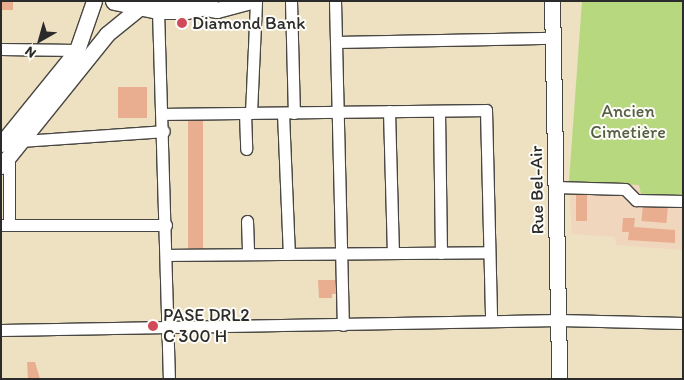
<!DOCTYPE html>
<meta charset="utf-8">
<style>
body{margin:0}
#map{position:relative;width:684px;height:380px;overflow:hidden;background:#ede1c1;font-family:Itim,sans-serif}
div>[style]{position:absolute}
[style*='--x']{left:calc(var(--x)*1px);top:calc(var(--y)*1px);width:calc(var(--w)*1px);rotate:calc(var(--a)*1deg)}
.built>*{inset:0;background:#f0d6bc}
.green>*{inset:0;background:#b7d87f}
.building>*{inset:0;background:#e9ae8f;transform-origin:0 0}
.roads{filter:drop-shadow(1px 0 #484642) drop-shadow(-1px 0 #484642) drop-shadow(0 1px #484642) drop-shadow(0 -1px #484642)}
.minor>*{height:11px;margin:-5.5px;padding:0 5.5px;transform-origin:5.5px;border-radius:5.5px;background:#fff}
.major>*{height:15px;margin:-7.5px;padding:0 7.5px;transform-origin:7.5px;border-radius:7.5px;background:#fff}
.highway>*{height:18px;margin:-9px;padding:0 9px;transform-origin:9px;border-radius:9px;background:#fff}
.dots>*{width:14px;height:14px;translate:-50% -50%;box-sizing:border-box;border:2px solid #fdfcf7;border-radius:50%}
span{translate:-50% -50%;white-space:nowrap;text-align:center;line-height:1.15;-webkit-text-stroke:4px #fdfcf7;paint-order:stroke}
.poi-label{font-size:18px;color:#2b2b2b}
.left{translate:0 -50%;text-align:left}
.park-label{font-size:18px;color:#555f44}
.street-label{font-size:18px;color:#2b2b2b}
.frame{position:absolute;inset:0;border:2px solid #2b2b2b;pointer-events:none}
.north{position:absolute;left:15px;top:15px;width:50px;height:50px;-webkit-text-stroke:4px #fdfcf7;paint-order:stroke;rotate:218deg;font-size:14px;font-weight:700;line-height:20px;text-align:center;color:#2b2b2b}
.north::after{content:'';display:block;margin:auto;width:18px;height:22px;background:#2b2b2b;clip-path:polygon(50% 0,100% 100%,50% 72%,0 100%)}
</style>
<div id="map">
<div class="built">
<div style="clip-path:polygon(569px 181px,640px 185px,683px 196px,683px 250px,616px 245px,615px 237px,572px 234px)"></div>
</div>
<div class="green">
<div style="clip-path:polygon(582px 1px,683px 1px,683px 196px,641px 194px,639px 185px,569px 181px)"></div>
</div>
<div class="building">
<div style="left:1px;top:1px;width:12px;height:9px"></div>
<div style="left:118px;top:87px;width:29px;height:31px"></div>
<div style="left:188px;top:120px;width:15px;height:132px"></div>
<div style="left:576px;top:194px;width:11px;height:27px"></div>
<div style="left:643px;top:204px;width:25px;height:17px;rotate:5deg"></div>
<div style="clip-path:polygon(623px 218px,635px 218px,634px 227px,675px 230px,675px 243px,628px 240px,629px 232px,622px 232px)"></div>
<div style="clip-path:polygon(318px 280px,336px 280px,336px 294px,332px 294px,332px 298px,319px 298px)"></div>
<div style="clip-path:polygon(27px 362px,35px 362px,40px 379px,28px 379px)"></div>
</div>
<div class="roads">
<div class="minor">
<div style="--x:291;--y:1;--w:112;--a:88.5"></div>
<div style="--x:335;--y:1;--w:324;--a:88.6"></div>
<div style="--x:158;--y:10;--w:369;--a:88.3"></div>
<div style="--x:336;--y:42;--w:217;--a:-1.1"></div>
<div style="--x:1;--y:49;--w:76;--a:0.8"></div>
<div style="--x:389;--y:111;--w:142;--a:88.4"></div>
<div style="--x:439;--y:111;--w:142;--a:89.2"></div>
<div style="--x:245;--y:113;--w:36;--a:88"></div>
<div style="--x:251;--y:113;--w:112;--a:-87.4"></div>
<div style="--x:283;--y:113;--w:141;--a:87.6"></div>
<div style="--x:163;--y:114;--w:323;--a:-0.7"></div>
<div style="--x:486;--y:110;--w:211;--a:88.6"></div>
<div style="--x:22;--y:141;--w:142;--a:-4"></div>
<div style="--x:555;--y:187;--w:70;--a:1.6"></div>
<div style="--x:625;--y:189;--w:16;--a:45"></div>
<div style="--x:636;--y:200;--w:47;--a:1.2"></div>
<div style="--x:247;--y:221;--w:33;--a:88"></div>
<div style="--x:9;--y:224;--w:68;--a:-90"></div>
<div style="--x:1;--y:225;--w:165;--a:0"></div>
<div style="--x:166;--y:255;--w:323;--a:-0.5"></div>
<div style="--x:1;--y:330;--w:558;--a:-1.03"></div>
<div style="--x:559;--y:320;--w:124;--a:1.4"></div>
</div>
<div class="major">
<div style="--x:552;--y:1;--w:378;--a:88.9"></div>
<div style="--x:201;--y:7;--w:16;--a:11"></div>
<div style="--x:217;--y:10;--w:34;--a:-15"></div>
<div style="--x:1;--y:144;--w:121;--a:-51"></div>
<div style="--x:77;--y:50;--w:52;--a:-70.9"></div>
<div style="--x:1;--y:166;--w:169;--a:-51.2"></div>
<div style="--x:107;--y:34;--w:41;--a:-39.1"></div>
</div>
<div class="highway">
<div style="--x:115;--y:1;--w:44;--a:11.8"></div>
<div style="--x:158;--y:10;--w:29;--a:0"></div>
<div style="--x:187;--y:10;--w:14;--a:-12"></div>
<div style="--x:201;--y:7;--w:10;--a:-37"></div>
</div>
</div>
<div class="dots">
<div style="left:182px;top:23px;background:#d1495b"></div>
<div style="left:153px;top:326px;background:#d1495b"></div>
</div>
<div class="poi-label">
<span class="left" style="left:192px;top:23px">Diamond Bank</span>
<span class="left" style="left:163px;top:326px">PASE DRL2<br>C 300 H</span>
</div>
<div class="park-label">
<span style="left:628px;top:122px">Ancien<br>Cimetière</span>
</div>
<div class="street-label">
<span style="left:537px;top:190px;rotate:-91deg">Rue Bel-Air</span>
</div>
<div class="frame"></div>
<div class="north">N</div>
</div>
